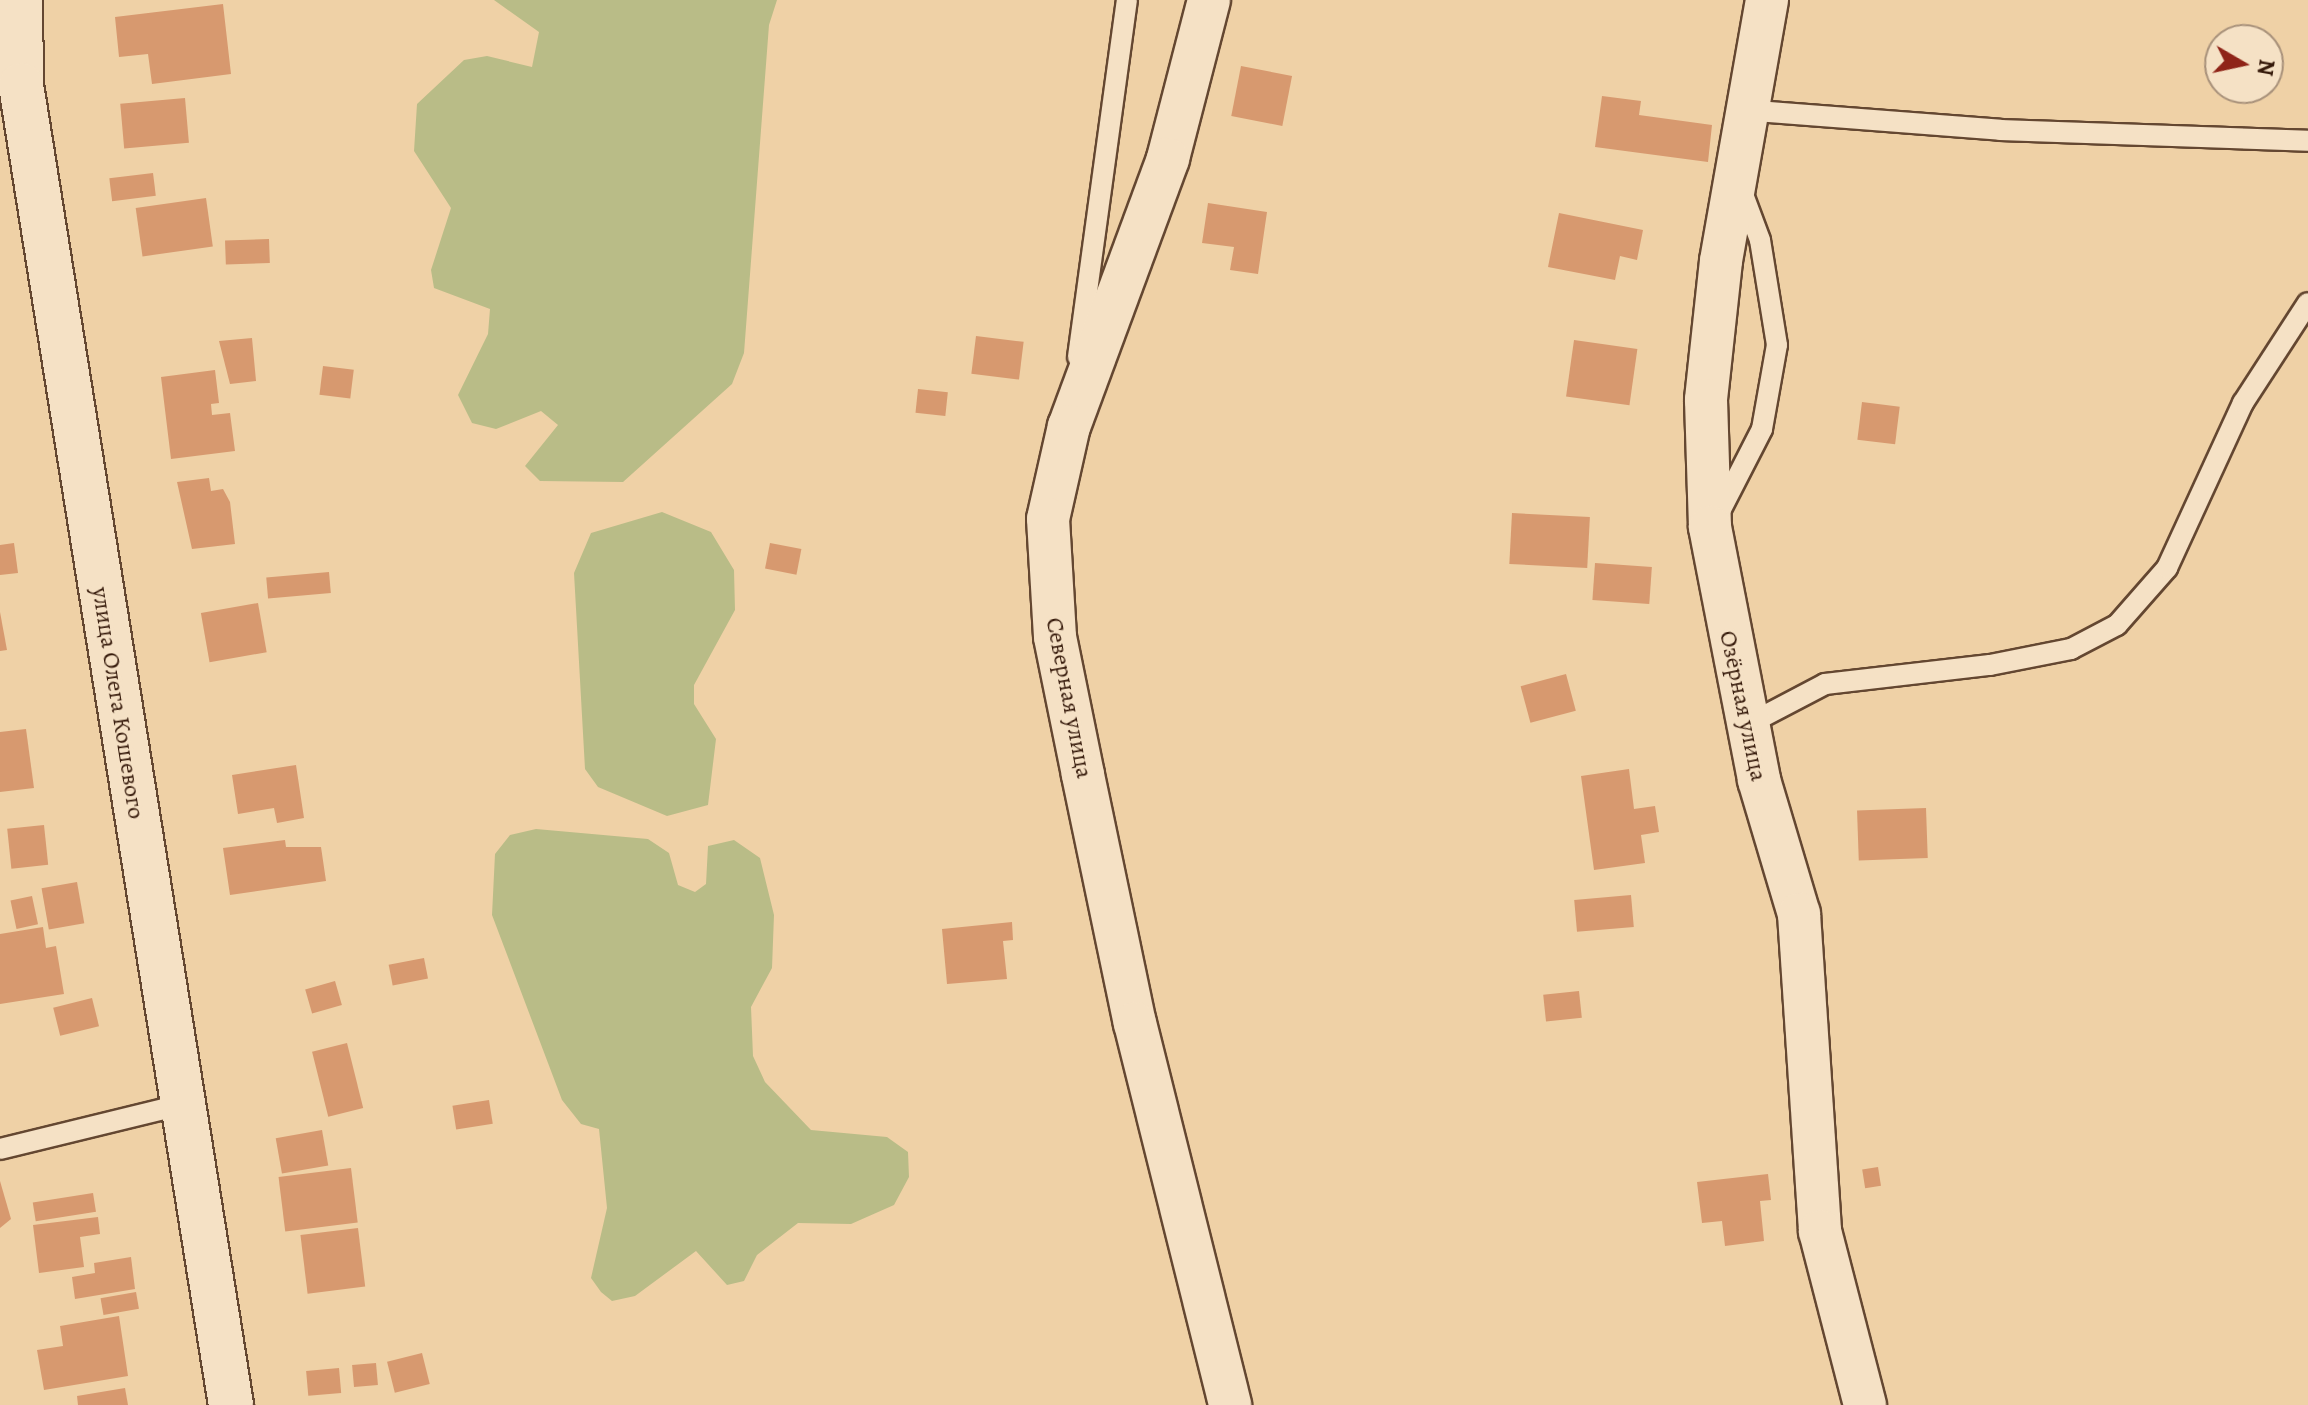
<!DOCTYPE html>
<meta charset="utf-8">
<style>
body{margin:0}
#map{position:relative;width:2308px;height:1405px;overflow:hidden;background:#efd1a6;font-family:Alegreya,serif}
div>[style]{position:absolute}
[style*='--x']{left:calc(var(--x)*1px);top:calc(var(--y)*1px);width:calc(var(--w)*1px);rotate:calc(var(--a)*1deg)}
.green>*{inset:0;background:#b9bc87}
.building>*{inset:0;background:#d7996f;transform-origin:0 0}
.roads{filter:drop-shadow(2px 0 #644731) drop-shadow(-2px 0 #644731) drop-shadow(0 2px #644731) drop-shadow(0 -2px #644731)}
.lane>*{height:20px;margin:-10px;padding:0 10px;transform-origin:10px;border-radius:10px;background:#f5e1c5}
.street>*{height:42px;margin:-21px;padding:0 21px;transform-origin:21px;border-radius:21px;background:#f5e1c5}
.secondary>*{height:44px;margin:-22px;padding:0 22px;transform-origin:22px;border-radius:22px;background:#f5e1c5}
span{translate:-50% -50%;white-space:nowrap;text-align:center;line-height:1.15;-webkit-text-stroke:6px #f5e1c5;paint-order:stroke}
.street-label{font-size:24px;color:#35190a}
.north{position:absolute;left:2204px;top:24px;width:80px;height:80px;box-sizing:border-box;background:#f5e1c5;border:2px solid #a8917a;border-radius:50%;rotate:99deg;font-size:22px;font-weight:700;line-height:32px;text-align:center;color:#35190a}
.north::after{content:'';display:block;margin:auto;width:28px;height:36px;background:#8f2418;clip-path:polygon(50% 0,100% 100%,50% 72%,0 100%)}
</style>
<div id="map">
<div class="green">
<div style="clip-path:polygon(494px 0,777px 0,769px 25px,744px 353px,732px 384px,623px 482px,540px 481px,525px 466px,558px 425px,541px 411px,496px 429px,472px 423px,458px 395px,488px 334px,490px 309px,434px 288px,431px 270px,451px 208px,414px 151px,417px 104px,464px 60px,487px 56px,532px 67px,539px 32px)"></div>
<div style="clip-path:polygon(662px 512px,711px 532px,734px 570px,735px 610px,694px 685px,694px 704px,716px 739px,708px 805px,667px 816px,598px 787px,585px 769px,574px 573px,591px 533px)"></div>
<div style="clip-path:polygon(536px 829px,648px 839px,669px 853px,678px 885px,695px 892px,706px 884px,708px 846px,734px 840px,760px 858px,774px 915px,772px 968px,751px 1007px,753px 1056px,765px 1082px,811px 1130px,887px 1137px,908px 1152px,909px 1177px,894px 1205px,851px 1224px,798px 1223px,757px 1255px,744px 1281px,727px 1285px,696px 1251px,635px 1296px,612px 1301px,601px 1292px,591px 1278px,607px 1208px,599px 1129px,581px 1124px,562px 1100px,492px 915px,495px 854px,510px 835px)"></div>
</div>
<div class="building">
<div style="clip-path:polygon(223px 4px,231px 74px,152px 84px,148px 54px,119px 57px,115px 17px)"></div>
<div style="left:1241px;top:66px;width:52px;height:51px;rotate:11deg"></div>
<div style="clip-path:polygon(1602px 96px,1641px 101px,1639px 115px,1712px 125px,1708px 162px,1595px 147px)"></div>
<div style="left:185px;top:98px;width:45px;height:65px;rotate:85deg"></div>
<div style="left:153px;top:173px;width:23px;height:44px;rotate:83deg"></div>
<div style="left:206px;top:198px;width:49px;height:71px;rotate:82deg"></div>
<div style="clip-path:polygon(1208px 203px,1267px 212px,1258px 274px,1230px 270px,1234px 247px,1202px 243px)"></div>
<div style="clip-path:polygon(1559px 213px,1643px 230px,1637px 260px,1620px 256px,1615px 280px,1548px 267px)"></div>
<div style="left:269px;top:239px;width:24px;height:44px;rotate:88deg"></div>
<div style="left:976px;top:336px;width:48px;height:38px;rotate:7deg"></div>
<div style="clip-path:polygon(252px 338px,256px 381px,230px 384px,219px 341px)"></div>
<div style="left:1574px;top:340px;width:64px;height:57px;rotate:8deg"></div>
<div style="left:323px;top:366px;width:31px;height:29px;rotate:7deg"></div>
<div style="clip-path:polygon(215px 370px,219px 403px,211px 404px,212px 415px,230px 413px,235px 451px,171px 459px,161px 377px)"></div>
<div style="left:918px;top:389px;width:30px;height:24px;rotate:6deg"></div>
<div style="left:1862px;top:402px;width:38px;height:38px;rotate:7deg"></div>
<div style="clip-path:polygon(209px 478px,211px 491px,223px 489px,230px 502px,235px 544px,192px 549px,177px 482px)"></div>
<div style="left:1512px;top:513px;width:78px;height:51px;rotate:3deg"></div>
<div style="clip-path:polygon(14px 543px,18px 573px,0 575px,0 545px)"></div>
<div style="left:770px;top:543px;width:32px;height:26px;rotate:11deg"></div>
<div style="left:1595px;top:563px;width:57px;height:37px;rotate:4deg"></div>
<div style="left:329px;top:572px;width:21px;height:63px;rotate:85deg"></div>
<div style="left:258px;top:603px;width:50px;height:58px;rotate:80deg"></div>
<div style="clip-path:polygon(0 612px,7px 650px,0 651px)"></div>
<div style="left:1566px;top:674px;width:38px;height:47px;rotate:75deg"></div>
<div style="clip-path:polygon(26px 729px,34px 788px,0 792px,0 732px)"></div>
<div style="clip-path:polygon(296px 765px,304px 818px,277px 823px,274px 808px,238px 814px,232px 775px)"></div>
<div style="clip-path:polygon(1629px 769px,1634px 809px,1655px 806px,1659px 832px,1641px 835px,1645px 863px,1594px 870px,1581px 776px)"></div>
<div style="left:1926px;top:808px;width:50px;height:69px;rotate:88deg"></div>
<div style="left:44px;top:825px;width:40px;height:37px;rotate:84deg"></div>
<div style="clip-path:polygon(285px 840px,286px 847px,321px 847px,326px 881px,230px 895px,223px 848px)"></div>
<div style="left:77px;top:882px;width:42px;height:36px;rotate:80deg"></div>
<div style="left:1631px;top:895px;width:32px;height:57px;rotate:85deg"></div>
<div style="left:32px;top:896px;width:29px;height:22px;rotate:78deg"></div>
<div style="clip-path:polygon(1012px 922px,1013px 940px,1003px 941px,1007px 979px,947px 984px,942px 929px)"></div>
<div style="clip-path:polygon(43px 927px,46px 948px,56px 946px,64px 994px,0 1004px,0 934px)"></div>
<div style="left:424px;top:958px;width:21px;height:36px;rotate:79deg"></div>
<div style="left:335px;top:981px;width:25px;height:31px;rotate:74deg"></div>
<div style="left:1579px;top:991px;width:27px;height:36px;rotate:84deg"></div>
<div style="left:92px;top:998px;width:29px;height:40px;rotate:76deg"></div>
<div style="left:347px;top:1043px;width:67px;height:36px;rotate:76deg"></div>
<div style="left:489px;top:1100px;width:24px;height:37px;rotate:81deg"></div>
<div style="left:322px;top:1130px;width:36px;height:47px;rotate:80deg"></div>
<div style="left:1878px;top:1167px;width:19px;height:16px;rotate:81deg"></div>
<div style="left:351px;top:1168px;width:55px;height:73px;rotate:83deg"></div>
<div style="clip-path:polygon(1768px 1174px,1771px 1200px,1760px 1201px,1764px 1241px,1725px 1246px,1722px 1221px,1702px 1223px,1697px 1182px)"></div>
<div style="clip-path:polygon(0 1181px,11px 1219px,0 1228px)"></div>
<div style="left:93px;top:1193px;width:19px;height:61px;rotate:81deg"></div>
<div style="clip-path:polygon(98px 1217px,100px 1234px,80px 1237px,84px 1267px,39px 1273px,33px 1225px)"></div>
<div style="left:358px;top:1228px;width:59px;height:58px;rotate:83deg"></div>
<div style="clip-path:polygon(131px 1257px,135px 1289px,75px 1299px,72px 1277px,95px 1273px,94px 1263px)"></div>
<div style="left:136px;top:1292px;width:17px;height:36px;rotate:80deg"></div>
<div style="clip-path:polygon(119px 1316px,128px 1376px,44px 1390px,37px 1350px,63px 1346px,60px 1326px)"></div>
<div style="left:422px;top:1353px;width:32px;height:36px;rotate:76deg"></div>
<div style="left:376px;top:1363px;width:22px;height:24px;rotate:85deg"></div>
<div style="left:339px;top:1368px;width:25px;height:33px;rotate:85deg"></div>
<div style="clip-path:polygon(125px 1388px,128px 1405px,78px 1405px,77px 1396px)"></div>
</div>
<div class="roads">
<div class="lane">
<div style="--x:1743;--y:110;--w:258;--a:4.4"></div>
<div style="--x:2000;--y:130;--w:308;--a:2"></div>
<div style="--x:1078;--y:357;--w:360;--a:-82.2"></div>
<div style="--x:1716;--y:519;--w:101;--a:-62.9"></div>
<div style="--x:1762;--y:429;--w:85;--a:-79.9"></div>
<div style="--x:1777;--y:345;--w:106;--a:-99.2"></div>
<div style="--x:1760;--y:240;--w:54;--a:-110.4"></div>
<div style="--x:1747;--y:725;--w:88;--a:-27.7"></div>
<div style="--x:1825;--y:684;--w:166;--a:-6.6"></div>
<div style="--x:1990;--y:665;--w:83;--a:-11.2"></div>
<div style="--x:2071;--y:649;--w:52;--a:-27.6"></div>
<div style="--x:2117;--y:625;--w:76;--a:-48.7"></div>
<div style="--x:2167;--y:568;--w:182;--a:-65.3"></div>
<div style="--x:2243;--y:403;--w:119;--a:-57"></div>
<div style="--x:0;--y:1149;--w:186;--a:-13.7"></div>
</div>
<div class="street">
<div style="--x:1209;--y:0;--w:164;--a:104.5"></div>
<div style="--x:1168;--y:159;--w:285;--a:110.3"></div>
<div style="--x:1069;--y:426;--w:95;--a:102.7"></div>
<div style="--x:1048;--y:519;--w:118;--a:86.6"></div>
<div style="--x:1055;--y:637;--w:141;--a:78.5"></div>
<div style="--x:1083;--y:775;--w:253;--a:78.2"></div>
<div style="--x:1135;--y:1023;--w:394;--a:76"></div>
<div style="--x:1767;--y:0;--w:265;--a:100"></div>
<div style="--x:1721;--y:261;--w:140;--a:96.2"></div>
<div style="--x:1706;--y:400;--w:127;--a:88.2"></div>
<div style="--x:1710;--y:527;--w:258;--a:79"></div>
<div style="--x:1759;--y:780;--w:140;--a:73.4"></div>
<div style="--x:1799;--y:914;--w:318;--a:86.2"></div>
<div style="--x:1820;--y:1231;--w:180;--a:75.5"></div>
</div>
<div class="secondary">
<div style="--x:20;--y:0;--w:85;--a:89.3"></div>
<div style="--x:21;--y:85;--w:1337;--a:80.96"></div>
</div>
</div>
<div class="street-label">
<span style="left:1069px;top:698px;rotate:79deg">Северная улица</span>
<span style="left:118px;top:703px;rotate:81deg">улица Олега Кошевого</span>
<span style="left:1743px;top:706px;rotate:78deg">Озёрная улица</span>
</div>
<div class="north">N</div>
</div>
